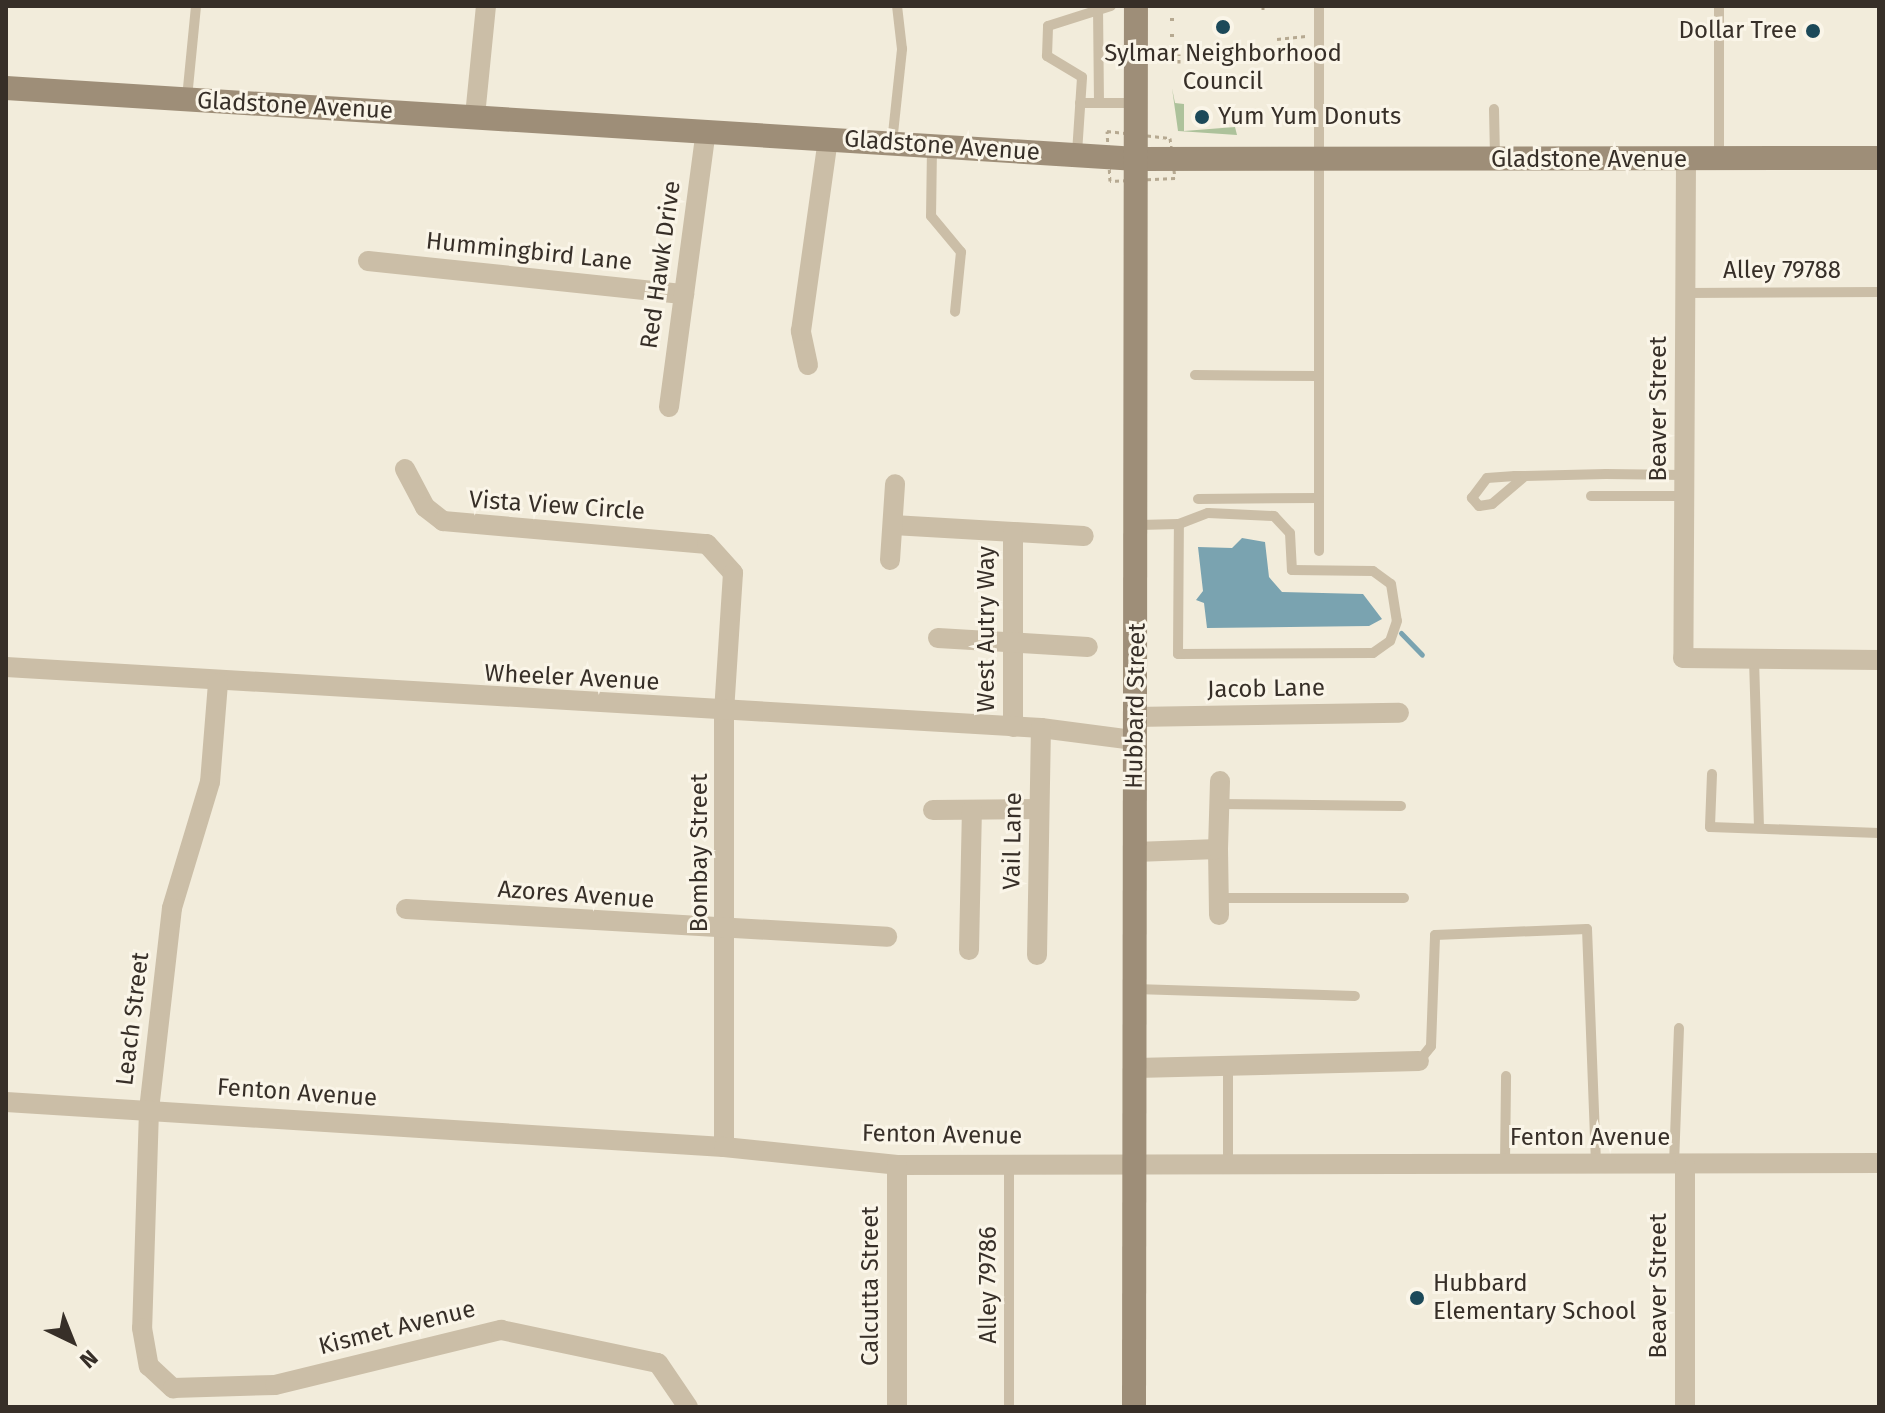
<!DOCTYPE html>
<style>
body{margin:0}
#map{position:relative;width:1885px;height:1413px;overflow:hidden;background:#f2ecdb;font-family:"Fira Sans",sans-serif}
div>[style]{position:absolute}
[style*='--x']{left:calc(var(--x)*1px);top:calc(var(--y)*1px);width:calc(var(--w)*1px);rotate:calc(var(--a)*1deg)}
.green>*{inset:0;background:#adc29b}
.water>*{inset:0;background:#7aa3b0}
.stream>*{height:5px;margin:-2.5px;padding:0 2.5px;transform-origin:2.5px;border-radius:2.5px;background:#7aa3b0}
.path>*{height:3px;margin-top:-1.5px;transform-origin:0;background:repeating-linear-gradient(90deg,#b6a991 0 4px,transparent 0 8px)}
.lane>*{height:10px;margin:-5px;padding:0 5px;transform-origin:5px;border-radius:5px;background:#cbbea7}
.street>*{height:20px;margin:-10px;padding:0 10px;transform-origin:10px;border-radius:10px;background:#cbbea7}
.secondary>*{height:24px;margin:-12px;padding:0 12px;transform-origin:12px;border-radius:12px;background:#9e8e78}
.dots>*{width:22px;height:22px;translate:-50% -50%;box-sizing:border-box;border:4px solid #faf5e8;border-radius:50%}
span{translate:-50% -50%;white-space:nowrap;text-align:center;line-height:1.15;-webkit-text-stroke:6px #faf5e8;paint-order:stroke}
.poi-label{font-size:24px;color:#372f28}
.right{translate:-100% -50%;text-align:right}
.left{translate:0 -50%;text-align:left}
.street-label{font-size:24px;color:#372f28}
.frame{position:absolute;inset:0;border:8px solid #372f28;pointer-events:none}
.north{position:absolute;left:32px;top:1301px;width:80px;height:80px;-webkit-text-stroke:6px #faf5e8;paint-order:stroke;rotate:137deg;font-size:22px;font-weight:700;line-height:32px;text-align:center;color:#372f28}
.north::after{content:'';display:block;margin:auto;width:28px;height:36px;background:#372f28;clip-path:polygon(50% 0,100% 100%,50% 72%,0 100%)}
</style>
<div id="map">
<div class="green">
<div style="clip-path:polygon(1172px 88px,1175px 103px,1184px 104px,1184px 131px,1235px 127px,1237px 135px,1178px 131px)"></div>
</div>
<div class="water">
<div style="clip-path:polygon(1242px 538px,1265px 542px,1269px 577px,1282px 592px,1363px 594px,1382px 619px,1369px 626px,1207px 628px,1204px 603px,1196px 600px,1203px 591px,1198px 547px,1232px 548px)"></div>
</div>
<div class="stream">
<div style="--x:1401;--y:633;--w:30;--a:46"></div>
</div>
<div class="path">
<div style="--x:1263;--y:6;--w:4;--a:90"></div>
<div style="--x:1170;--y:19;--w:6;--a:0"></div>
<div style="--x:1170;--y:35;--w:6;--a:0"></div>
<div style="--x:1277;--y:39;--w:29;--a:-6"></div>
<div style="--x:1179;--y:63;--w:9;--a:-90"></div>
<div style="--x:1107;--y:131;--w:63;--a:6.3"></div>
<div style="--x:1170;--y:138;--w:40;--a:82.9"></div>
<div style="--x:1175;--y:178;--w:65;--a:177.4"></div>
<div style="--x:1110;--y:181;--w:50;--a:-93.4"></div>
</div>
<div class="lane">
<div style="--x:1319;--y:6;--w:545;--a:90"></div>
<div style="--x:1719;--y:6;--w:152;--a:90"></div>
<div style="--x:1098;--y:7;--w:95;--a:89.4"></div>
<div style="--x:187;--y:98;--w:92;--a:-84.4"></div>
<div style="--x:1080;--y:103;--w:54;--a:0"></div>
<div style="--x:1494;--y:109;--w:48;--a:88.8"></div>
<div style="--x:892;--y:143;--w:95;--a:-83.9"></div>
<div style="--x:902;--y:49;--w:43;--a:-96.6"></div>
<div style="--x:932;--y:147;--w:69;--a:90.8"></div>
<div style="--x:931;--y:216;--w:47;--a:50.2"></div>
<div style="--x:961;--y:252;--w:60;--a:95.7"></div>
<div style="--x:1077;--y:153;--w:76;--a:-86.2"></div>
<div style="--x:1082;--y:77;--w:41;--a:-149"></div>
<div style="--x:1047;--y:56;--w:30;--a:-88"></div>
<div style="--x:1048;--y:26;--w:66;--a:-17.6"></div>
<div style="--x:1685;--y:293;--w:194;--a:-0.3"></div>
<div style="--x:1195;--y:375;--w:123;--a:0.5"></div>
<div style="--x:1525;--y:476;--w:43;--a:139.7"></div>
<div style="--x:1492;--y:504;--w:13;--a:171"></div>
<div style="--x:1479;--y:506;--w:11;--a:-131"></div>
<div style="--x:1472;--y:498;--w:25;--a:-53"></div>
<div style="--x:1487;--y:478;--w:28;--a:-4"></div>
<div style="--x:1515;--y:476;--w:10;--a:0"></div>
<div style="--x:1525;--y:476;--w:81;--a:-1.4"></div>
<div style="--x:1606;--y:474;--w:78;--a:0.7"></div>
<div style="--x:1591;--y:496;--w:93;--a:0"></div>
<div style="--x:1198;--y:499;--w:121;--a:-0.5"></div>
<div style="--x:1139;--y:525;--w:40;--a:-1.4"></div>
<div style="--x:1179;--y:524;--w:31;--a:-21"></div>
<div style="--x:1208;--y:513;--w:66;--a:2.6"></div>
<div style="--x:1274;--y:516;--w:23;--a:47"></div>
<div style="--x:1290;--y:533;--w:37;--a:87"></div>
<div style="--x:1292;--y:570;--w:81;--a:0.7"></div>
<div style="--x:1373;--y:571;--w:22;--a:36"></div>
<div style="--x:1391;--y:584;--w:37;--a:81"></div>
<div style="--x:1397;--y:621;--w:21;--a:109"></div>
<div style="--x:1390;--y:641;--w:21;--a:145"></div>
<div style="--x:1373;--y:653;--w:195;--a:179.7"></div>
<div style="--x:1178;--y:654;--w:130;--a:-89.6"></div>
<div style="--x:1754;--y:659;--w:169;--a:88.3"></div>
<div style="--x:1712;--y:774;--w:53;--a:92.2"></div>
<div style="--x:1710;--y:827;--w:169;--a:2"></div>
<div style="--x:1219;--y:804;--w:182;--a:0.6"></div>
<div style="--x:1219;--y:898;--w:185;--a:0"></div>
<div style="--x:1135;--y:989;--w:220;--a:1.8"></div>
<div style="--x:1419;--y:1061;--w:19;--a:-51"></div>
<div style="--x:1431;--y:1046;--w:111;--a:-87.9"></div>
<div style="--x:1435;--y:935;--w:152;--a:-2.3"></div>
<div style="--x:1587;--y:929;--w:235;--a:87.8"></div>
<div style="--x:1228;--y:1162;--w:96;--a:-90"></div>
<div style="--x:1505;--y:1163;--w:87;--a:-89.3"></div>
<div style="--x:1674;--y:1164;--w:136;--a:-87.9"></div>
<div style="--x:1009;--y:1407;--w:244;--a:-90"></div>
</div>
<div class="street">
<div style="--x:475;--y:116;--w:111;--a:-84.3"></div>
<div style="--x:1686;--y:160;--w:498;--a:90.3"></div>
<div style="--x:1683;--y:658;--w:196;--a:0.6"></div>
<div style="--x:368;--y:261;--w:318;--a:6"></div>
<div style="--x:808;--y:365;--w:35;--a:-102"></div>
<div style="--x:801;--y:331;--w:194;--a:-82"></div>
<div style="--x:669;--y:407;--w:279;--a:-82.4"></div>
<div style="--x:405;--y:469;--w:43;--a:62.2"></div>
<div style="--x:425;--y:507;--w:23;--a:38"></div>
<div style="--x:443;--y:521;--w:265;--a:5"></div>
<div style="--x:707;--y:544;--w:39;--a:48"></div>
<div style="--x:733;--y:573;--w:140;--a:93.7"></div>
<div style="--x:724;--y:713;--w:434;--a:90"></div>
<div style="--x:893;--y:525;--w:191;--a:3.3"></div>
<div style="--x:1013;--y:532;--w:195;--a:90"></div>
<div style="--x:890;--y:560;--w:76;--a:-86.2"></div>
<div style="--x:938;--y:638;--w:150;--a:3.4"></div>
<div style="--x:6;--y:667;--w:1037;--a:3.37"></div>
<div style="--x:1041;--y:728;--w:94;--a:7.4"></div>
<div style="--x:218;--y:683;--w:99;--a:94.6"></div>
<div style="--x:210;--y:782;--w:132;--a:106.8"></div>
<div style="--x:172;--y:908;--w:203;--a:96.5"></div>
<div style="--x:149;--y:1110;--w:218;--a:91.8"></div>
<div style="--x:142;--y:1328;--w:39;--a:80"></div>
<div style="--x:149;--y:1366;--w:33;--a:43"></div>
<div style="--x:173;--y:1388;--w:102;--a:-1.7"></div>
<div style="--x:275;--y:1385;--w:233;--a:-13.7"></div>
<div style="--x:501;--y:1330;--w:160;--a:11.9"></div>
<div style="--x:658;--y:1363;--w:53;--a:55.7"></div>
<div style="--x:1134;--y:717;--w:265;--a:-0.9"></div>
<div style="--x:933;--y:810;--w:106;--a:-0.5"></div>
<div style="--x:1218;--y:849;--w:66;--a:89.1"></div>
<div style="--x:1135;--y:852;--w:83;--a:-2.1"></div>
<div style="--x:1218;--y:849;--w:68;--a:-88.3"></div>
<div style="--x:406;--y:909;--w:482;--a:3.3"></div>
<div style="--x:969;--y:950;--w:140;--a:-88.8"></div>
<div style="--x:1037;--y:955;--w:227;--a:-89"></div>
<div style="--x:1136;--y:1068;--w:283;--a:-1.4"></div>
<div style="--x:6;--y:1102;--w:719;--a:3.59"></div>
<div style="--x:724;--y:1147;--w:174;--a:5.9"></div>
<div style="--x:897;--y:1165;--w:982;--a:-0.12"></div>
<div style="--x:1685;--y:1164;--w:243;--a:90"></div>
<div style="--x:897;--y:1165;--w:242;--a:90"></div>
</div>
<div class="secondary">
<div style="--x:6;--y:88;--w:1133;--a:3.59"></div>
<div style="--x:1137;--y:159;--w:742;--a:-0.08"></div>
<div style="--x:1134;--y:1407;--w:1401;--a:-89.92"></div>
</div>
<div class="dots">
<div style="left:1223px;top:27px;background:#1c4959"></div>
<div style="left:1813px;top:31px;background:#1c4959"></div>
<div style="left:1202px;top:117px;background:#1c4959"></div>
<div style="left:1417px;top:1298px;background:#1c4959"></div>
</div>
<div class="poi-label">
<span class="right" style="left:1797px;top:31px">Dollar Tree</span>
<span style="left:1223px;top:68px">Sylmar Neighborhood<br>Council</span>
<span class="left" style="left:1218px;top:117px">Yum Yum Donuts</span>
<span class="left" style="left:1433px;top:1298px">Hubbard<br>Elementary School</span>
</div>
<div class="street-label">
<span style="left:295px;top:106px;rotate:3deg">Gladstone Avenue</span>
<span style="left:942px;top:146px;rotate:4deg">Gladstone Avenue</span>
<span style="left:1589px;top:160px">Gladstone Avenue</span>
<span style="left:529px;top:252px;rotate:6deg">Hummingbird Lane</span>
<span style="left:661px;top:265px;rotate:-82deg">Red Hawk Drive</span>
<span style="left:1782px;top:271px">Alley 79788</span>
<span style="left:1659px;top:409px;rotate:-90deg">Beaver Street</span>
<span style="left:557px;top:506px;rotate:4deg">Vista View Circle</span>
<span style="left:987px;top:629px;rotate:-90deg">West Autry Way</span>
<span style="left:572px;top:678px;rotate:3deg">Wheeler Avenue</span>
<span style="left:1266px;top:689px;rotate:-1deg">Jacob Lane</span>
<span style="left:1136px;top:706px;rotate:-89deg">Hubbard Street</span>
<span style="left:1013px;top:841px;rotate:-89deg">Vail Lane</span>
<span style="left:700px;top:853px;rotate:-90deg">Bombay Street</span>
<span style="left:576px;top:895px;rotate:4deg">Azores Avenue</span>
<span style="left:133px;top:1019px;rotate:-83deg">Leach Street</span>
<span style="left:297px;top:1093px;rotate:4deg">Fenton Avenue</span>
<span style="left:942px;top:1135px;rotate:1deg">Fenton Avenue</span>
<span style="left:1590px;top:1138px">Fenton Avenue</span>
<span style="left:989px;top:1285px;rotate:-90deg">Alley 79786</span>
<span style="left:871px;top:1286px;rotate:-90deg">Calcutta Street</span>
<span style="left:1659px;top:1286px;rotate:-90deg">Beaver Street</span>
<span style="left:397px;top:1328px;rotate:-14deg">Kismet Avenue</span>
</div>
<div class="frame"></div>
<div class="north">N</div>
</div>
